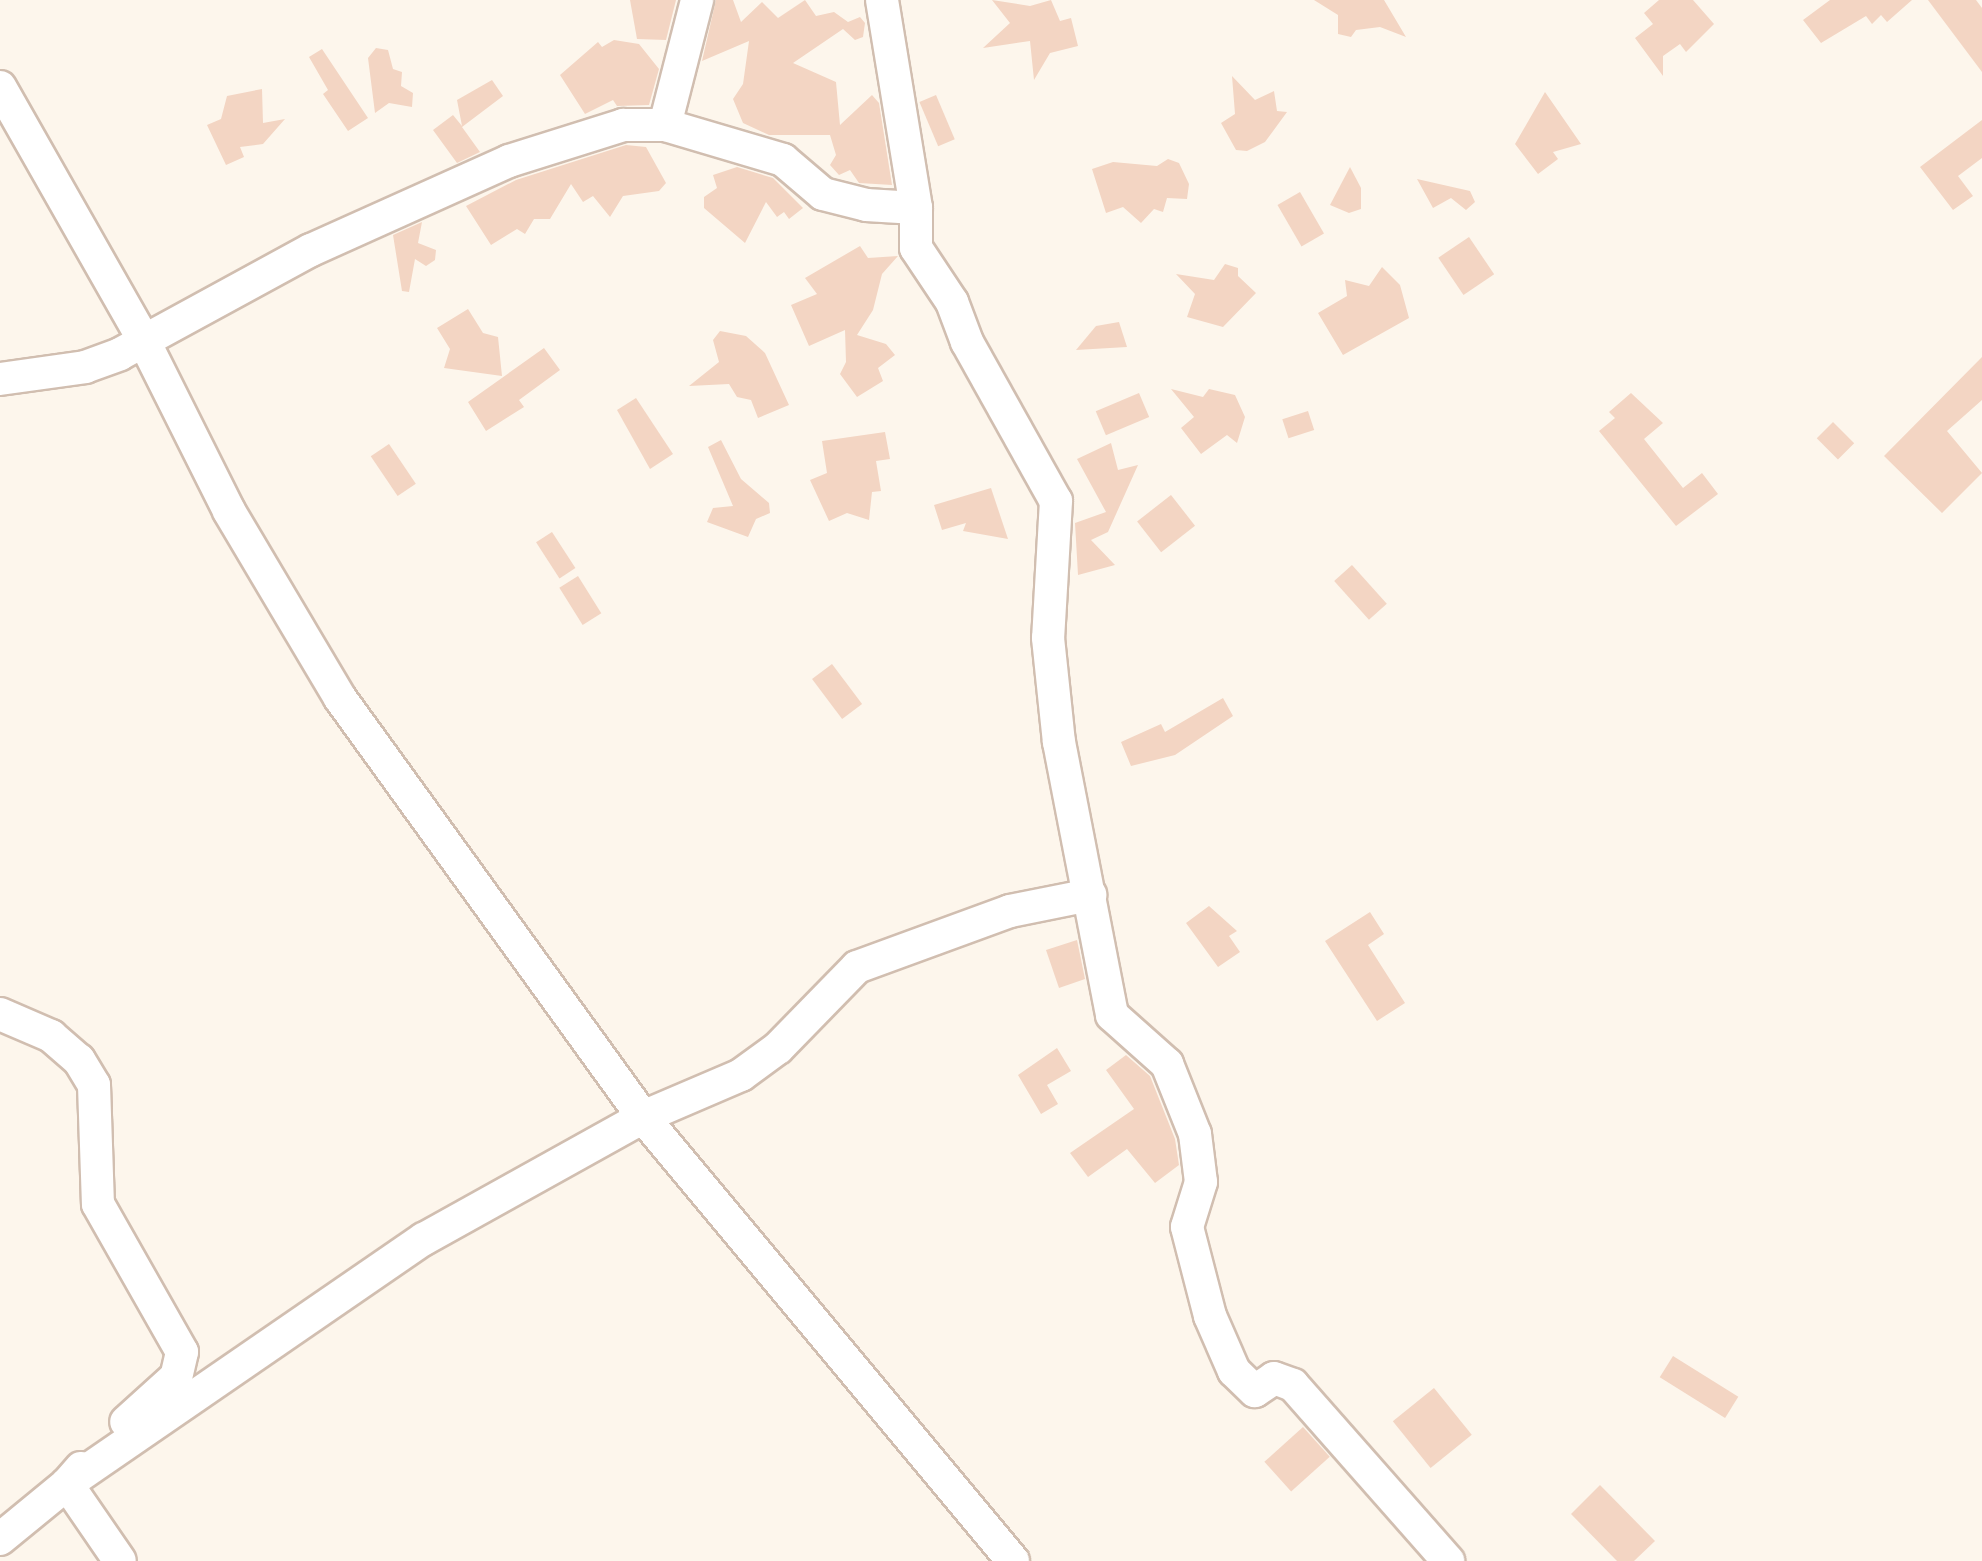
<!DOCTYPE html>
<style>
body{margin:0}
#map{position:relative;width:1982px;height:1561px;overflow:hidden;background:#fdf6ec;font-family:"Space Grotesk",sans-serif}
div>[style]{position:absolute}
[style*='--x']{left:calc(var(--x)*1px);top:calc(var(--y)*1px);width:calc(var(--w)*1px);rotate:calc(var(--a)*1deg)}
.building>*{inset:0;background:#f3d5c3;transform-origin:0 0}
.roads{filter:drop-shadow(2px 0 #d1beb0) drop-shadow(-2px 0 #d1beb0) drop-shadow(0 2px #d1beb0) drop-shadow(0 -2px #d1beb0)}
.minor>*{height:32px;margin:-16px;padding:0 16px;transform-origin:16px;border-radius:16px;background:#fff}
span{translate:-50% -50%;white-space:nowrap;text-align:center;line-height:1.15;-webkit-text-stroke:10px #fffaf3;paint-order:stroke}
</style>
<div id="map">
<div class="building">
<div style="clip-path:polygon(630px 0,676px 0,666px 40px,637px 39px)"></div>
<div style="clip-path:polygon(716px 0,733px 0,741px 22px,762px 2px,778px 18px,805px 0,816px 16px,834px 12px,848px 22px,860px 17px,865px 23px,863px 37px,855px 40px,843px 29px,793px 63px,836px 82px,840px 125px,872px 95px,879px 103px,892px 185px,859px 183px,850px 170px,839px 175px,830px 165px,836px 155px,830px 135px,769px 135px,743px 123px,733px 99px,743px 84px,749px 41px,702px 61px)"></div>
<div style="clip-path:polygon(992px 0,1030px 6px,1051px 0,1060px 21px,1071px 18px,1078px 46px,1050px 53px,1034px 80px,1030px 41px,983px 48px,1010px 23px)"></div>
<div style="clip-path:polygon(1314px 0,1384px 0,1406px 37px,1380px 27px,1356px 30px,1351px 37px,1338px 34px,1338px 15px)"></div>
<div style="clip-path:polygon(1659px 0,1693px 0,1714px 24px,1686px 52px,1680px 44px,1663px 56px,1663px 76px,1635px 38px,1653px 24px,1644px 13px)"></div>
<div style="clip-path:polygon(1830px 0,1912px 0,1887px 22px,1881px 15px,1872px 24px,1866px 16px,1821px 43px,1803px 20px)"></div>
<div style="clip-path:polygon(1928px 0,1976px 0,1982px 8px,1982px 72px)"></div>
<div style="clip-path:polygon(614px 40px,639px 44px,659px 69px,649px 105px,617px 106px,613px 100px,585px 114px,560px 75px,598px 42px,602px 47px)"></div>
<div style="clip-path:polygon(376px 48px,388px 50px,393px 69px,402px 72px,401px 86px,413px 93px,412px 107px,389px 103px,375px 113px,368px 58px)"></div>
<div style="clip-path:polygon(322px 49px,368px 118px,348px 131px,323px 94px,328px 90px,309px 57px)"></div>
<div style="clip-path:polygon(1232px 76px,1255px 100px,1274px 91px,1277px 111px,1287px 112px,1265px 142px,1247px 151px,1236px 150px,1221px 123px,1235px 114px)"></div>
<div style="clip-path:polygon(492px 80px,503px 96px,462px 127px,480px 152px,457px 163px,433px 130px,453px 115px,462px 126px,457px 100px)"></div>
<div style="clip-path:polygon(262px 89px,263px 123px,285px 119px,263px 144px,240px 147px,244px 157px,226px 165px,207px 125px,221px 119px,227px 96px)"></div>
<div style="clip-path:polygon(1545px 92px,1581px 144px,1553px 152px,1558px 159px,1538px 174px,1515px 144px)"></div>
<div style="left:936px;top:95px;width:48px;height:18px;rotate:67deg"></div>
<div style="clip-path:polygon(1982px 120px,1982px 158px,1958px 176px,1973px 196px,1953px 210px,1920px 167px)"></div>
<div style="clip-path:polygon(626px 145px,646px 147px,666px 183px,659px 191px,623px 196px,610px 217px,593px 196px,583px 202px,571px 184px,550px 219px,534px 219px,525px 234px,517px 229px,491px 245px,466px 206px,516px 180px)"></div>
<div style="clip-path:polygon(1168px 159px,1179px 163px,1189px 184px,1187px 199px,1167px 198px,1163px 212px,1154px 209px,1141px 223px,1123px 207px,1106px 213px,1092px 169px,1113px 162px,1157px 166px)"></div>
<div style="clip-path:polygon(737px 167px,773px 178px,803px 208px,789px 219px,784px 212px,777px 217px,766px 202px,745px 243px,704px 208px,704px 197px,717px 188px,713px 175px)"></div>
<div style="clip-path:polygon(1350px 167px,1361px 188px,1361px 209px,1349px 213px,1330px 205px)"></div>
<div style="clip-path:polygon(1417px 179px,1470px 191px,1475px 202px,1466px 210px,1451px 198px,1433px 208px)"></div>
<div style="left:1300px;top:192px;width:48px;height:26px;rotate:60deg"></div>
<div style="clip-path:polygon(422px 222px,418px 243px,436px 250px,435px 260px,426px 266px,415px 259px,409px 292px,402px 291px,393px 235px)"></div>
<div style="left:1469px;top:237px;width:45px;height:37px;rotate:56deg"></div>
<div style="clip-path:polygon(860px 246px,868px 258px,898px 256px,882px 274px,873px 310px,857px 335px,886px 344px,895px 355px,878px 368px,883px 381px,857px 397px,840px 374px,846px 362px,845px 330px,809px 346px,791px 305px,817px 294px,805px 278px)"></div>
<div style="clip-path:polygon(1225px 264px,1238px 268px,1238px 276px,1256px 293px,1223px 327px,1187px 317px,1195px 294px,1176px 274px,1214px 280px)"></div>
<div style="clip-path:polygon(1382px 267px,1400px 285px,1409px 318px,1343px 355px,1318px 313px,1347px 296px,1345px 280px,1369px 286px)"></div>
<div style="clip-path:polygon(468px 309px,483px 333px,498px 337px,502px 376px,444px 368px,450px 349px,437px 328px)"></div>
<div style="clip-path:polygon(1119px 322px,1127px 347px,1076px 350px,1096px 326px)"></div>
<div style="clip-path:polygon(720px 331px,746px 336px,765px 353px,789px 405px,758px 418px,751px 400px,737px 397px,729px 384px,689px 386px,719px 362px,713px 340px)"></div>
<div style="clip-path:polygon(544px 348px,560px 370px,519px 400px,524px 407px,486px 431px,468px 402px)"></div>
<div style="clip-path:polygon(1982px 357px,1982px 400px,1947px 431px,1982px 473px,1942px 513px,1884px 456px)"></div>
<div style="clip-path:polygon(1171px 389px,1203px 397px,1209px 389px,1235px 395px,1245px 417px,1237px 443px,1227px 435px,1201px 454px,1181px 428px,1194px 417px)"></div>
<div style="left:1139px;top:393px;width:26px;height:47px;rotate:67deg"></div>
<div style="clip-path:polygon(1631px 393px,1663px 423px,1644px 439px,1683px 488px,1702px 473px,1718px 494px,1676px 526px,1599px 431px,1615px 418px,1609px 412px)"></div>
<div style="clip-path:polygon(636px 398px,673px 454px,650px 469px,617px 410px)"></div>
<div style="left:1308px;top:411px;width:20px;height:27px;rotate:72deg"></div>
<div style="left:1833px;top:422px;width:30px;height:23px;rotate:45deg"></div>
<div style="clip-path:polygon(885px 432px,890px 459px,876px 461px,881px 491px,872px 492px,869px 520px,847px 513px,829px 521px,810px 480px,827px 473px,822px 441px)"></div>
<div style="clip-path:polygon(721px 440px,741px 479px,769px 503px,770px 513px,756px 519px,748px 537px,707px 522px,713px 508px,733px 506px,708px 447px)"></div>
<div style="clip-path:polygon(1111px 443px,1118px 470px,1138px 465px,1108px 532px,1091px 540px,1115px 565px,1078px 575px,1075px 523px,1106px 512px,1077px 459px)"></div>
<div style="left:389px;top:444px;width:48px;height:22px;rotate:56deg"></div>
<div style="clip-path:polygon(991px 488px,1008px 539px,963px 531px,966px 523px,942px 530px,934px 505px)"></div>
<div style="left:1171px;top:495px;width:39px;height:43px;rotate:52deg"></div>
<div style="left:552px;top:532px;width:43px;height:19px;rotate:57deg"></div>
<div style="left:1352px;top:565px;width:52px;height:24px;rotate:48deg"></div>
<div style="left:578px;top:576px;width:44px;height:22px;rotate:58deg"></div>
<div style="left:832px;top:664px;width:50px;height:25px;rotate:53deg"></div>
<div style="clip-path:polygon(1223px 698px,1233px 716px,1175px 755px,1131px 766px,1121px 742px,1161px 724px,1165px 732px)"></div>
<div style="clip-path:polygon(1209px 906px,1237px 931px,1229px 936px,1240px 952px,1218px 967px,1186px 923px)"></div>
<div style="clip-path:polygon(1370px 912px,1384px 934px,1368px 945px,1405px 1003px,1377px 1021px,1325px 941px)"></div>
<div style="clip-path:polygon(1077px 940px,1085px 979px,1059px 988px,1046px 950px)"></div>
<div style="clip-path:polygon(1057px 1048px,1071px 1071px,1047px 1085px,1058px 1104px,1041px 1114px,1018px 1075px)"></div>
<div style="clip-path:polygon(1126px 1055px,1150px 1076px,1175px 1139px,1179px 1165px,1155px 1183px,1127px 1149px,1088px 1177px,1070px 1153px,1134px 1109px,1106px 1070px)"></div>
<div style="left:1673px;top:1356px;width:77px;height:25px;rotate:32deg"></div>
<div style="left:1434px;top:1388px;width:60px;height:53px;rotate:51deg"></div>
<div style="left:1303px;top:1427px;width:40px;height:52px;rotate:48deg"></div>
<div style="clip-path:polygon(1600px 1485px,1655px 1541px,1634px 1561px,1617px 1561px,1571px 1514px)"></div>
</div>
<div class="roads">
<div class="minor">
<div style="--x:882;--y:0;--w:211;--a:80.7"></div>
<div style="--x:916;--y:208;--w:40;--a:90"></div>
<div style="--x:916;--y:248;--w:65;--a:56.3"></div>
<div style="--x:952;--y:302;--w:43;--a:69.4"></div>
<div style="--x:967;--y:342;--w:182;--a:60.8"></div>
<div style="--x:1056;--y:501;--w:137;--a:93.3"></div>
<div style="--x:1048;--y:638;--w:105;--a:84"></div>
<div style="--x:1059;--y:742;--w:278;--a:79"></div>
<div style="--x:1112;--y:1015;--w:74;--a:41.7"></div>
<div style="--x:1167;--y:1064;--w:75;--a:68.2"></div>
<div style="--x:1195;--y:1134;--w:48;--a:82.9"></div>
<div style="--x:1201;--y:1182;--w:47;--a:107.3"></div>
<div style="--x:1187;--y:1227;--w:92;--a:75.5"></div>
<div style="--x:1210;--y:1316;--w:60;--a:66.4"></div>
<div style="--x:1234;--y:1371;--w:29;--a:44"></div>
<div style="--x:1255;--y:1391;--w:23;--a:-34"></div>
<div style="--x:1274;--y:1378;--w:20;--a:20"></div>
<div style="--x:1293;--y:1385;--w:235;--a:48.6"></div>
<div style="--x:0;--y:87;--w:292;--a:60.4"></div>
<div style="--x:144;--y:341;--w:190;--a:63.4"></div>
<div style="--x:229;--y:511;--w:217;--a:59.3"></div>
<div style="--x:340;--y:698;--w:517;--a:54.13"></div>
<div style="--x:643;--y:1117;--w:578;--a:50.19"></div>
<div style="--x:665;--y:125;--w:129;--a:-75.6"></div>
<div style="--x:0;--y:379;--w:86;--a:-8"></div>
<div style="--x:85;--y:367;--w:37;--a:-20"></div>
<div style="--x:120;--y:354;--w:217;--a:-28.6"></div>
<div style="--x:311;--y:250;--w:217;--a:-24.2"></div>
<div style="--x:509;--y:161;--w:120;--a:-17.5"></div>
<div style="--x:623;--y:125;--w:42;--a:0"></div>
<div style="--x:665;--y:125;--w:123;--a:16.5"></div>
<div style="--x:783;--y:160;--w:52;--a:40.4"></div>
<div style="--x:823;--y:194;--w:44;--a:14.3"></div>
<div style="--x:866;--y:205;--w:50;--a:3.4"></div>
<div style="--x:0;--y:1014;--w:56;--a:23.3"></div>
<div style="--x:51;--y:1036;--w:37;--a:41"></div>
<div style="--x:79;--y:1060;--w:29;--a:59"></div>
<div style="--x:94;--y:1085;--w:119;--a:88.1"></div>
<div style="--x:98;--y:1204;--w:170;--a:60.4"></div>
<div style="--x:182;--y:1352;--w:26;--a:103"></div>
<div style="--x:176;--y:1377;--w:67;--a:138"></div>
<div style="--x:81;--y:1468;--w:21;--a:131"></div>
<div style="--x:67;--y:1484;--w:93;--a:55.5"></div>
<div style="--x:0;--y:1539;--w:87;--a:-39.4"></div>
<div style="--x:67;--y:1484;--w:433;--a:-34.5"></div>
<div style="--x:424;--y:1239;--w:251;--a:-29.1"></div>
<div style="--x:643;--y:1117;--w:107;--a:-23.2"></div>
<div style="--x:741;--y:1075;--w:46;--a:-36.1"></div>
<div style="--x:778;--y:1048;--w:113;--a:-45.7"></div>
<div style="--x:857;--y:967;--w:163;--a:-20.1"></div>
<div style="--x:1010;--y:911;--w:82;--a:-11.3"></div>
</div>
</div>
</div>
